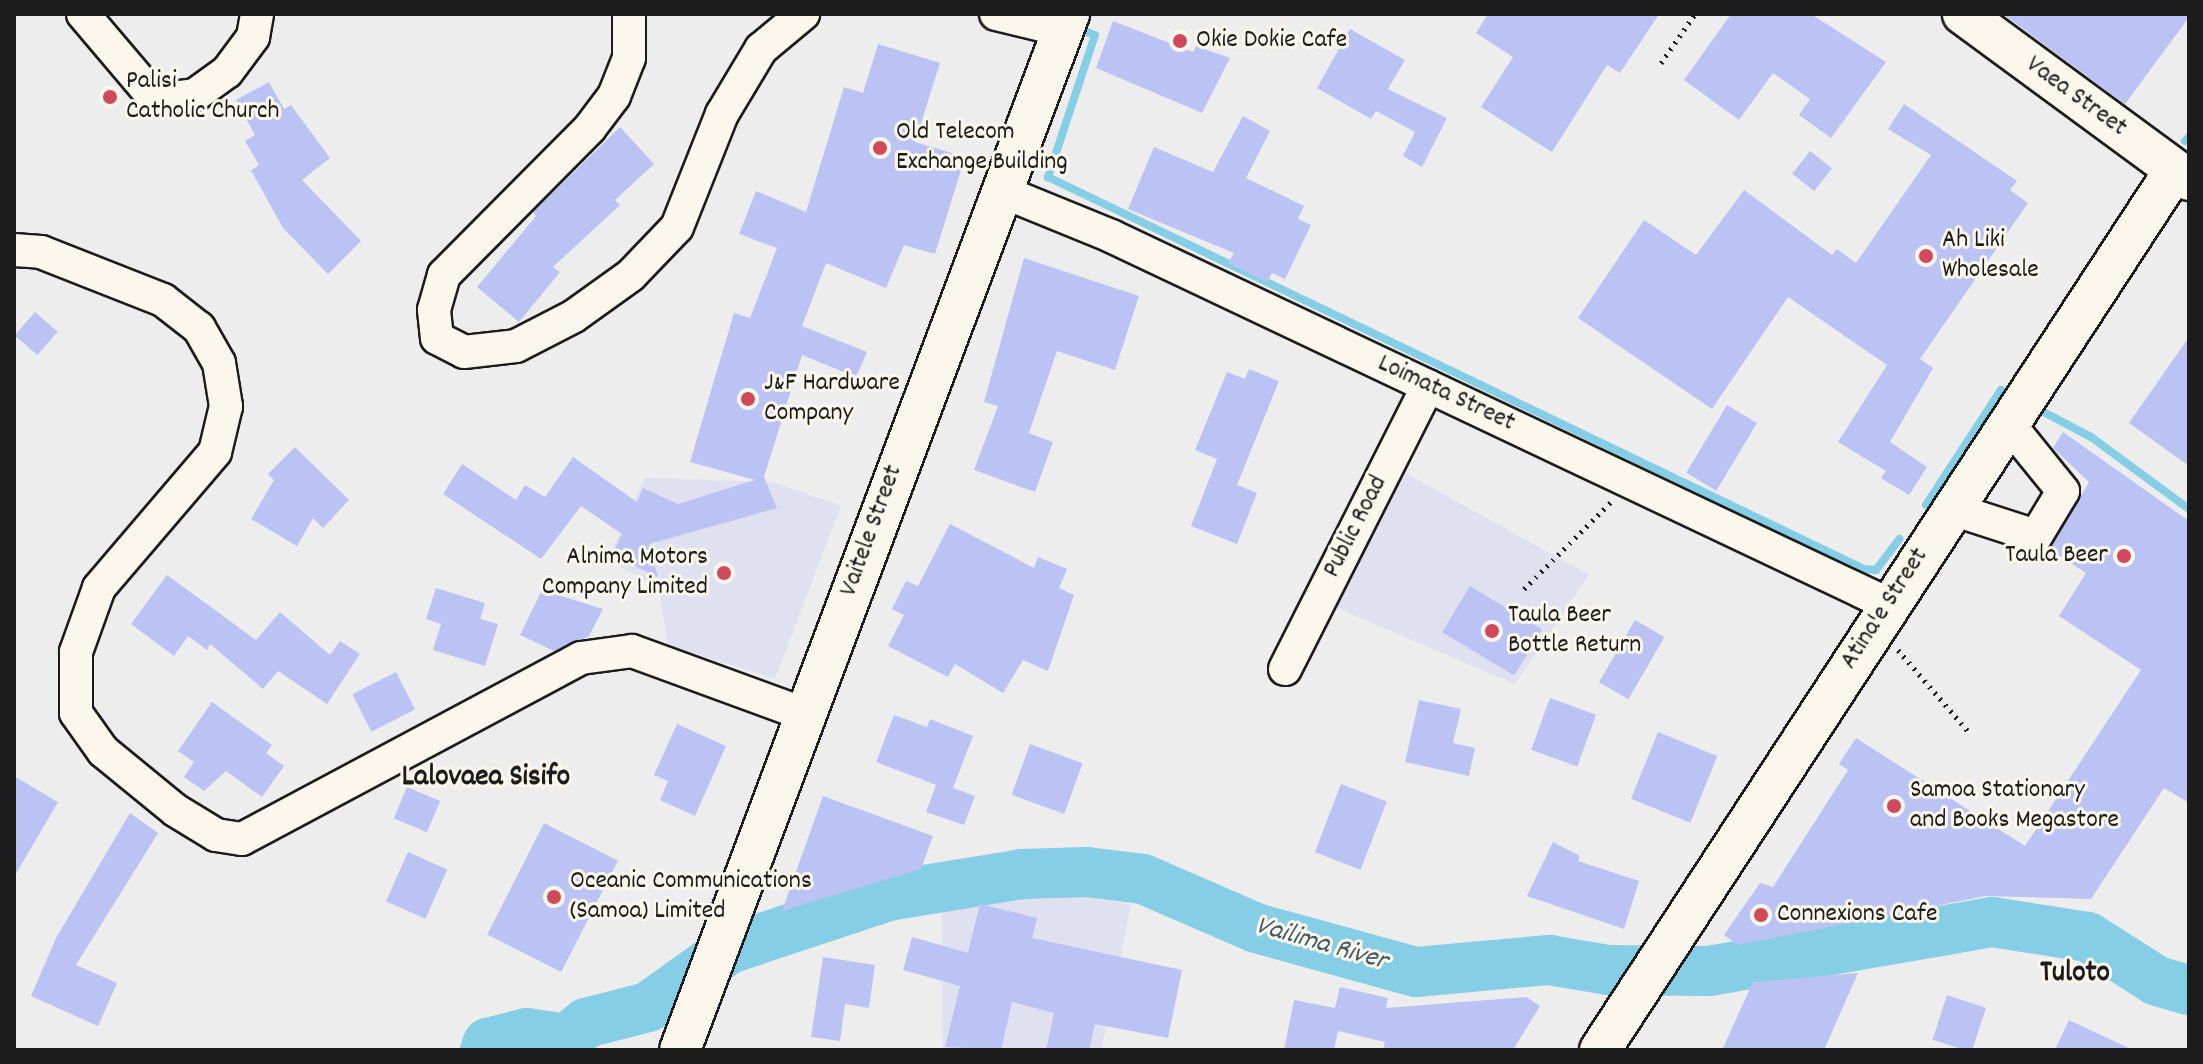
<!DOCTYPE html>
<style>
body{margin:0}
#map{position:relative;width:2203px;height:1064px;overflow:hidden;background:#eeedee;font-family:Dekko,sans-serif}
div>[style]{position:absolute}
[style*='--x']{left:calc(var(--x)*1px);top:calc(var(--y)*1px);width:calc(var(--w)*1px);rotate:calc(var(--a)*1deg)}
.built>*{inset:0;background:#dfe0f0}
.stream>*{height:8px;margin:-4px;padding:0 4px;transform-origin:4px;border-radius:4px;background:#85cee6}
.river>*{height:50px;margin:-25px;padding:0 25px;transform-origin:25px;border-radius:25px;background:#85cee6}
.building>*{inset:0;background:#bbc3f4;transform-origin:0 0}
.path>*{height:5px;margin-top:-2.5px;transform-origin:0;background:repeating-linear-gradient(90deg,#1c1c1c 0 2px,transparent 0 8px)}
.roads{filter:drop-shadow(2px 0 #1c1c1c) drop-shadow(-2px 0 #1c1c1c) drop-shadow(0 2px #1c1c1c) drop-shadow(0 -2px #1c1c1c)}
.minor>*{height:32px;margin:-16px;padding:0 16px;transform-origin:16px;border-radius:16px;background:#fbf7ec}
.major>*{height:40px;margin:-20px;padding:0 20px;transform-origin:20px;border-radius:20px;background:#fbf7ec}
.dots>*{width:22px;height:22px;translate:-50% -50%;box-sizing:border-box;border:4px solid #fbf7ec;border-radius:50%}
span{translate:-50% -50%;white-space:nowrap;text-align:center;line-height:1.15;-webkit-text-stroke:6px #fbf7ec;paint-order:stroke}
.poi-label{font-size:26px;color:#1c1c1c}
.left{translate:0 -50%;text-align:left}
.right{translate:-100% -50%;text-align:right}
.street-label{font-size:26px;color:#1c1c1c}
.water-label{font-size:28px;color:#415a63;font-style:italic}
.quarter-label{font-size:30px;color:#1c1c1c;font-weight:700}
.frame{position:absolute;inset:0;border:16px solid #1c1c1c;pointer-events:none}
</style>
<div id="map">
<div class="built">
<div style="clip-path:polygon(1402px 471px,1589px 575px,1515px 684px,1333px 606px)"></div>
<div style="clip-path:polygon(645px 478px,773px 482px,841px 506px,775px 679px,668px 645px,658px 586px,607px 560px)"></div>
<div style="clip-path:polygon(1021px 884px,1131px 905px,1101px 1050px,943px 1050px,942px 902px)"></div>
</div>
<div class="stream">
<div style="--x:1074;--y:27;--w:22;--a:21"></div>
<div style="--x:1095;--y:35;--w:150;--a:108.3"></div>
<div style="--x:1048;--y:177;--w:905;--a:25.66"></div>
<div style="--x:1864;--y:569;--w:12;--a:5"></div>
<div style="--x:1876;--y:570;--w:39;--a:-53"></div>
<div style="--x:2185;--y:141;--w:6;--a:-45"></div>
<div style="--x:2032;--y:406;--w:67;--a:27.7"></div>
<div style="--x:2091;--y:437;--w:122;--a:36.3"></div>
<div style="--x:1926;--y:505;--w:137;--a:-56.9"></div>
<div style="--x:2001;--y:390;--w:13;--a:27"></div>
</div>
<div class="river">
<div style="--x:485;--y:1050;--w:8;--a:-67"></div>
<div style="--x:488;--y:1043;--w:40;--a:-14.4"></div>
<div style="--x:527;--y:1033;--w:40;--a:8.5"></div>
<div style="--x:567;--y:1039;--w:25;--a:-40"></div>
<div style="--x:586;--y:1023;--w:64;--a:-14.5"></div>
<div style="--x:648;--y:1007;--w:100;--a:-35.6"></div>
<div style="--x:729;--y:949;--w:168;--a:-18.4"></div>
<div style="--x:888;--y:896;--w:136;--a:-9.3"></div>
<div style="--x:1022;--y:874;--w:65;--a:-1.8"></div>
<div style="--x:1087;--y:872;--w:56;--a:7.1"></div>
<div style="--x:1143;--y:879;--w:123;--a:23.4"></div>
<div style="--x:1256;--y:928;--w:166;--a:15.4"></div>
<div style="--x:1416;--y:972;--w:134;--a:-5.2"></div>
<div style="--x:1549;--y:960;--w:61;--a:9.5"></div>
<div style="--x:1609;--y:970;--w:100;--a:0.6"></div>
<div style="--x:1709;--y:971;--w:287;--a:-9.8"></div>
<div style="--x:1992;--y:922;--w:97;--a:8.9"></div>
<div style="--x:2088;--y:937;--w:82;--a:32.5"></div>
<div style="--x:2157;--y:981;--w:33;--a:16"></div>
</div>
<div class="building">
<div style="clip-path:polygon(1488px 14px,1659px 14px,1620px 73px,1607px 65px,1552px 152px,1481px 107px,1513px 57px,1476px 33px)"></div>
<div style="clip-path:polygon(1731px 14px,1811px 14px,1886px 62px,1831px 138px,1799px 115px,1810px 99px,1773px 73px,1739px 120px,1684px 80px)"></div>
<div style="clip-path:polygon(2003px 14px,2189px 14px,2189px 17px,2125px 104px)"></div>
<div style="clip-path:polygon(1113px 21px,1193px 52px,1196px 46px,1230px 58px,1202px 113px,1096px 68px)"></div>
<div style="clip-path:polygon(1350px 29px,1405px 60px,1388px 89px,1447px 118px,1422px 167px,1403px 156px,1415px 132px,1376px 111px,1371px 119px,1317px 88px)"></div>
<div style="clip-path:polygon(878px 44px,940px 63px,915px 142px,965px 157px,935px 254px,904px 245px,886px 288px,826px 263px,802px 326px,867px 352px,856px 377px,802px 355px,764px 477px,777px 508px,649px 544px,658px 577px,612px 555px,622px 534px,581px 506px,541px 559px,443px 494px,462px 464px,516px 500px,525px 485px,545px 497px,573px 457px,637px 502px,643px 488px,678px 504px,755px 480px,690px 462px,734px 313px,750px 318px,777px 248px,739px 234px,756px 191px,806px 212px,844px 87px,863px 93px)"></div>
<div style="clip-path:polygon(269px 82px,284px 109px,291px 105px,330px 158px,302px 180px,361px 241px,328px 274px,283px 228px,251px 170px,259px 165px,245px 141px,255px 135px,236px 100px)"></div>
<div style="clip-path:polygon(1904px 104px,2017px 181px,2010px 190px,2028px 203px,1920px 359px,1933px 368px,1890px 442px,1927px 467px,1909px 495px,1881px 478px,1886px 471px,1838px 442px,1887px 365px,1788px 297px,1712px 409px,1578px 318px,1644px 220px,1696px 255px,1744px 190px,1832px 255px,1837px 249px,1856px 263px,1931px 155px,1888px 129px)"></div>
<div style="clip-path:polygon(1243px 116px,1270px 131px,1246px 178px,1304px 206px,1298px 219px,1311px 225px,1285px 279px,1272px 273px,1267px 282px,1228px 263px,1234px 253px,1128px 209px,1154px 147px,1213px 172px)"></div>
<div style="clip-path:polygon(620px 127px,654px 164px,615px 200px,620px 205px,553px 267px,560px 272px,519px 322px,477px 287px,536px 216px,533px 212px)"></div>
<div style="left:1810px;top:151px;width:28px;height:29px;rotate:38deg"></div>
<div style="clip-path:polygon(1024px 258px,1139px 296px,1115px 370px,1057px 351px,1029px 433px,1053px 442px,1035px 492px,974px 470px,998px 406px,984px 402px)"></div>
<div style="left:35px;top:312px;width:30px;height:31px;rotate:41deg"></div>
<div style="clip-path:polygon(2189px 337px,2189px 466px,2129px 423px)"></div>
<div style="clip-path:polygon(1249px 369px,1279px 381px,1237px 485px,1257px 493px,1237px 544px,1191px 526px,1217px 459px,1195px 450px,1227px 372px,1245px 379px)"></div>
<div style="left:1727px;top:405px;width:35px;height:79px;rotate:31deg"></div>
<div style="clip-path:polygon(2063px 432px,2189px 521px,2189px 803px,2164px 788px,2091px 899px,1986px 896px,1738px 945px,1724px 935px,1760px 883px,1773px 887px,1848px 770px,1839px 764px,1856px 738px,2025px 846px,2141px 670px,2059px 616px,2086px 573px,2049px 549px,2089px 482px,2053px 448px)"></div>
<div style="clip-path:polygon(295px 447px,349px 500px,323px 528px,313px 518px,297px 546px,251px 519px,274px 480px,268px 474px)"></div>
<div style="clip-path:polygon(950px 524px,1034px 568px,1038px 557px,1067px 569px,1059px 588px,1074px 595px,1048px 671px,1023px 660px,1003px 693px,955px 664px,948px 677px,888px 646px,904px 615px,892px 609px,906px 581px,918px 586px)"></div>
<div style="clip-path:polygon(167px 575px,256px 640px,280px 612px,330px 655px,340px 641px,360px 654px,327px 704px,278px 671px,263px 689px,210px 644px,207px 650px,188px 636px,174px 656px,131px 624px)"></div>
<div style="left:1470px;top:586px;width:84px;height:54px;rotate:31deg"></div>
<div style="clip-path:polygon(436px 588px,485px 603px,480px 619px,498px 624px,485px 666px,433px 650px,441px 624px,426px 619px)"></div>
<div style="clip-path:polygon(542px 590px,603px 609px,589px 636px,554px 651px,520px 635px)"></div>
<div style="left:1635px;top:620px;width:34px;height:72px;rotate:30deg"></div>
<div style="left:396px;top:672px;width:42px;height:49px;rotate:63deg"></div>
<div style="left:1550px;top:698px;width:49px;height:55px;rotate:20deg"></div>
<div style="clip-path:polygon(1419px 700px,1461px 709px,1453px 743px,1475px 748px,1469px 776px,1405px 762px)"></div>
<div style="clip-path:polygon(212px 702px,272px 745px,266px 753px,284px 766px,262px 797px,226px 771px,204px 791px,184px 777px,194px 762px,178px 751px)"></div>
<div style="clip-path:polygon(894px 715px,927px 727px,930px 719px,973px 736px,953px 788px,975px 796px,964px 825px,926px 812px,936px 785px,876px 762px)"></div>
<div style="clip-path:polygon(677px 724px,726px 746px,695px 816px,660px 800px,668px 781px,654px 775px)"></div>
<div style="left:1658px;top:732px;width:64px;height:72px;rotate:22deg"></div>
<div style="left:1030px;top:744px;width:56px;height:54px;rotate:20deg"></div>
<div style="clip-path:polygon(14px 776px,58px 802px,14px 877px)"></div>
<div style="left:1341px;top:784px;width:49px;height:73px;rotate:21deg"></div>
<div style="left:407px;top:787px;width:36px;height:34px;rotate:23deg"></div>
<div style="clip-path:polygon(823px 796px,933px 836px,921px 869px,782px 911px)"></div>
<div style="clip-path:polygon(130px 813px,158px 833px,76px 965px,117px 983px,98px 1026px,31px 996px,56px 938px)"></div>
<div style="left:544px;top:823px;width:83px;height:125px;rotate:27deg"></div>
<div style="clip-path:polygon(1553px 842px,1580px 856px,1578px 861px,1639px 881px,1624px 929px,1527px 896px)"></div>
<div style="left:408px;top:852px;width:43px;height:54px;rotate:24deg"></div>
<div style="clip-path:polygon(980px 904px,1037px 918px,1032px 938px,1182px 970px,1168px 1038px,1095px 1024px,1089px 1050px,1046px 1050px,1054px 1013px,1012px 1002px,1001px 1050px,945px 1047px,960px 986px,903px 970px,912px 937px,968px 953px)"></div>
<div style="clip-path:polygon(823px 957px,875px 965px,869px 1008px,845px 1004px,840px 1041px,811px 1037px)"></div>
<div style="clip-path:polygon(1858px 973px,1824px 1050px,1722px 1050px,1753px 982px)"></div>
<div style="clip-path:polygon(1340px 987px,1388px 998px,1386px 1008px,1526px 997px,1540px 1006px,1513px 1050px,1383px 1050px,1385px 1042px,1338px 1031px,1334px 1050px,1284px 1050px,1294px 1000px,1335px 1008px)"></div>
<div style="left:1947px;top:995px;width:41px;height:47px;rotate:18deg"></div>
<div style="clip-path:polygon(2069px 1020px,2133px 1050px,2055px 1050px)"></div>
</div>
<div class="path">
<div style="--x:1661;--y:63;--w:60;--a:-55.2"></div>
<div style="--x:1524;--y:589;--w:123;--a:-45"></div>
<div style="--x:1898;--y:650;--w:107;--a:49.2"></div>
</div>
<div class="roads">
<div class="minor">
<div style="--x:83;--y:14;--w:113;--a:49.7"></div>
<div style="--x:156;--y:100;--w:39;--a:-7"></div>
<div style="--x:195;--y:95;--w:39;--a:-36"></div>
<div style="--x:227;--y:72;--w:44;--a:-53.4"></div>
<div style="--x:253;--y:37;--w:23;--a:-80"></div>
<div style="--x:629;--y:14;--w:44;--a:90"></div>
<div style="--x:629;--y:58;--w:41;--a:111.5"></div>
<div style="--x:614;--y:96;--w:40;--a:127"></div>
<div style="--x:590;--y:128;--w:207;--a:134.8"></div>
<div style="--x:444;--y:275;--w:36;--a:106"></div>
<div style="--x:434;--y:310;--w:28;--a:84"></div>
<div style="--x:437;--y:338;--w:30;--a:27"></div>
<div style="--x:464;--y:352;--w:52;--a:-6.6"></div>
<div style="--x:516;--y:346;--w:65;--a:-27.3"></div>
<div style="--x:574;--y:316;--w:70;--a:-35.7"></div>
<div style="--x:631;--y:275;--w:66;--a:-46.2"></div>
<div style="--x:677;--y:227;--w:122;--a:-68.3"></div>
<div style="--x:722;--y:114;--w:76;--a:-59"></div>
<div style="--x:761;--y:49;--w:55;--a:-39.8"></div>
<div style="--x:996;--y:14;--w:68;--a:13.6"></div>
<div style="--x:1001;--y:191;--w:119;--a:22.2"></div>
<div style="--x:1111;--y:236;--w:860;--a:25.34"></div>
<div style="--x:14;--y:250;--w:27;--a:4"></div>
<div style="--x:41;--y:252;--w:131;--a:21.5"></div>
<div style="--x:163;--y:300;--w:46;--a:37.9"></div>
<div style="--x:199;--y:328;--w:40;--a:60.3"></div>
<div style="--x:219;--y:363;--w:44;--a:80.8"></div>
<div style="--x:226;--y:406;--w:47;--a:103.4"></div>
<div style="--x:215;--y:452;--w:179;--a:130.5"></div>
<div style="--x:99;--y:588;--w:68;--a:109.8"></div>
<div style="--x:76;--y:652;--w:61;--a:90"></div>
<div style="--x:76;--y:713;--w:47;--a:54.6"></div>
<div style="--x:103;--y:751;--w:93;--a:39.3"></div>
<div style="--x:175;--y:810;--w:48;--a:31.4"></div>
<div style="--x:216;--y:835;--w:26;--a:9"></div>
<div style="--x:242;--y:839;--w:384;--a:-28.1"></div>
<div style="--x:581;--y:658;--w:51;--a:-7.8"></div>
<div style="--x:632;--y:651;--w:183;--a:20.1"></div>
<div style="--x:1952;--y:509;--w:88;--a:17.8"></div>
<div style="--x:2036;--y:536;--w:52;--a:-59"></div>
<div style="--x:2063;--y:491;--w:87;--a:-129"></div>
<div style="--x:1285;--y:669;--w:317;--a:-63.2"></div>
</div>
<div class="major">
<div style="--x:1963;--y:14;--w:280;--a:36.3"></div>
<div style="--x:680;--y:1050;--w:1107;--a:-69.42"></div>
<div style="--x:1600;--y:1050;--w:1051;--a:-56.84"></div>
</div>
</div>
<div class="dots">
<div style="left:1180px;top:41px;background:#d1495b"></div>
<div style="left:110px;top:97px;background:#d1495b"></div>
<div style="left:880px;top:148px;background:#d1495b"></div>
<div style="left:1926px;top:256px;background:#d1495b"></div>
<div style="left:748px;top:399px;background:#d1495b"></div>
<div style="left:2124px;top:556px;background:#d1495b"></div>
<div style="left:724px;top:573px;background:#d1495b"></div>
<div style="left:1492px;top:631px;background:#d1495b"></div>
<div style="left:1894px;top:806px;background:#d1495b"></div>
<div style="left:554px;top:897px;background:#d1495b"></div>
<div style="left:1761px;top:915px;background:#d1495b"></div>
</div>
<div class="poi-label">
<span class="left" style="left:1196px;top:41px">Okie Dokie Cafe</span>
<span class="left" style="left:126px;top:97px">Palisi<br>Catholic Church</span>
<span class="left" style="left:896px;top:148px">Old Telecom<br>Exchange Building</span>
<span class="left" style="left:1942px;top:256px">Ah Liki<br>Wholesale</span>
<span class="left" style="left:764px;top:399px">J&amp;F Hardware<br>Company</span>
<span class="right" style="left:2108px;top:556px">Taula Beer</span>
<span class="right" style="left:708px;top:573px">Alnima Motors<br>Company Limited</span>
<span class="left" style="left:1508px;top:631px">Taula Beer<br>Bottle Return</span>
<span class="left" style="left:1910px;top:806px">Samoa Stationary<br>and Books Megastore</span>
<span class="left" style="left:570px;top:897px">Oceanic Communications<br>(Samoa) Limited</span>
<span class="left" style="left:1777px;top:915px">Connexions Cafe</span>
</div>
<div class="street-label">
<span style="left:2076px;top:97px;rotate:36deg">Vaea Street</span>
<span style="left:1446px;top:394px;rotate:25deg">Loimata Street</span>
<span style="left:1356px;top:527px;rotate:-63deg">Public Road</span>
<span style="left:872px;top:531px;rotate:-70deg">Vaitele Street</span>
<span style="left:1885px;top:609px;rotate:-57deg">Atina'e Street</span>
</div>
<div class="water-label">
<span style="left:1321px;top:945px;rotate:16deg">Vailima River</span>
</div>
<div class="quarter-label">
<span style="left:486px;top:779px">Lalovaea Sisifo</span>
<span style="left:2075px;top:975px">Tuloto</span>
</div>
<div class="frame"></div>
</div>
